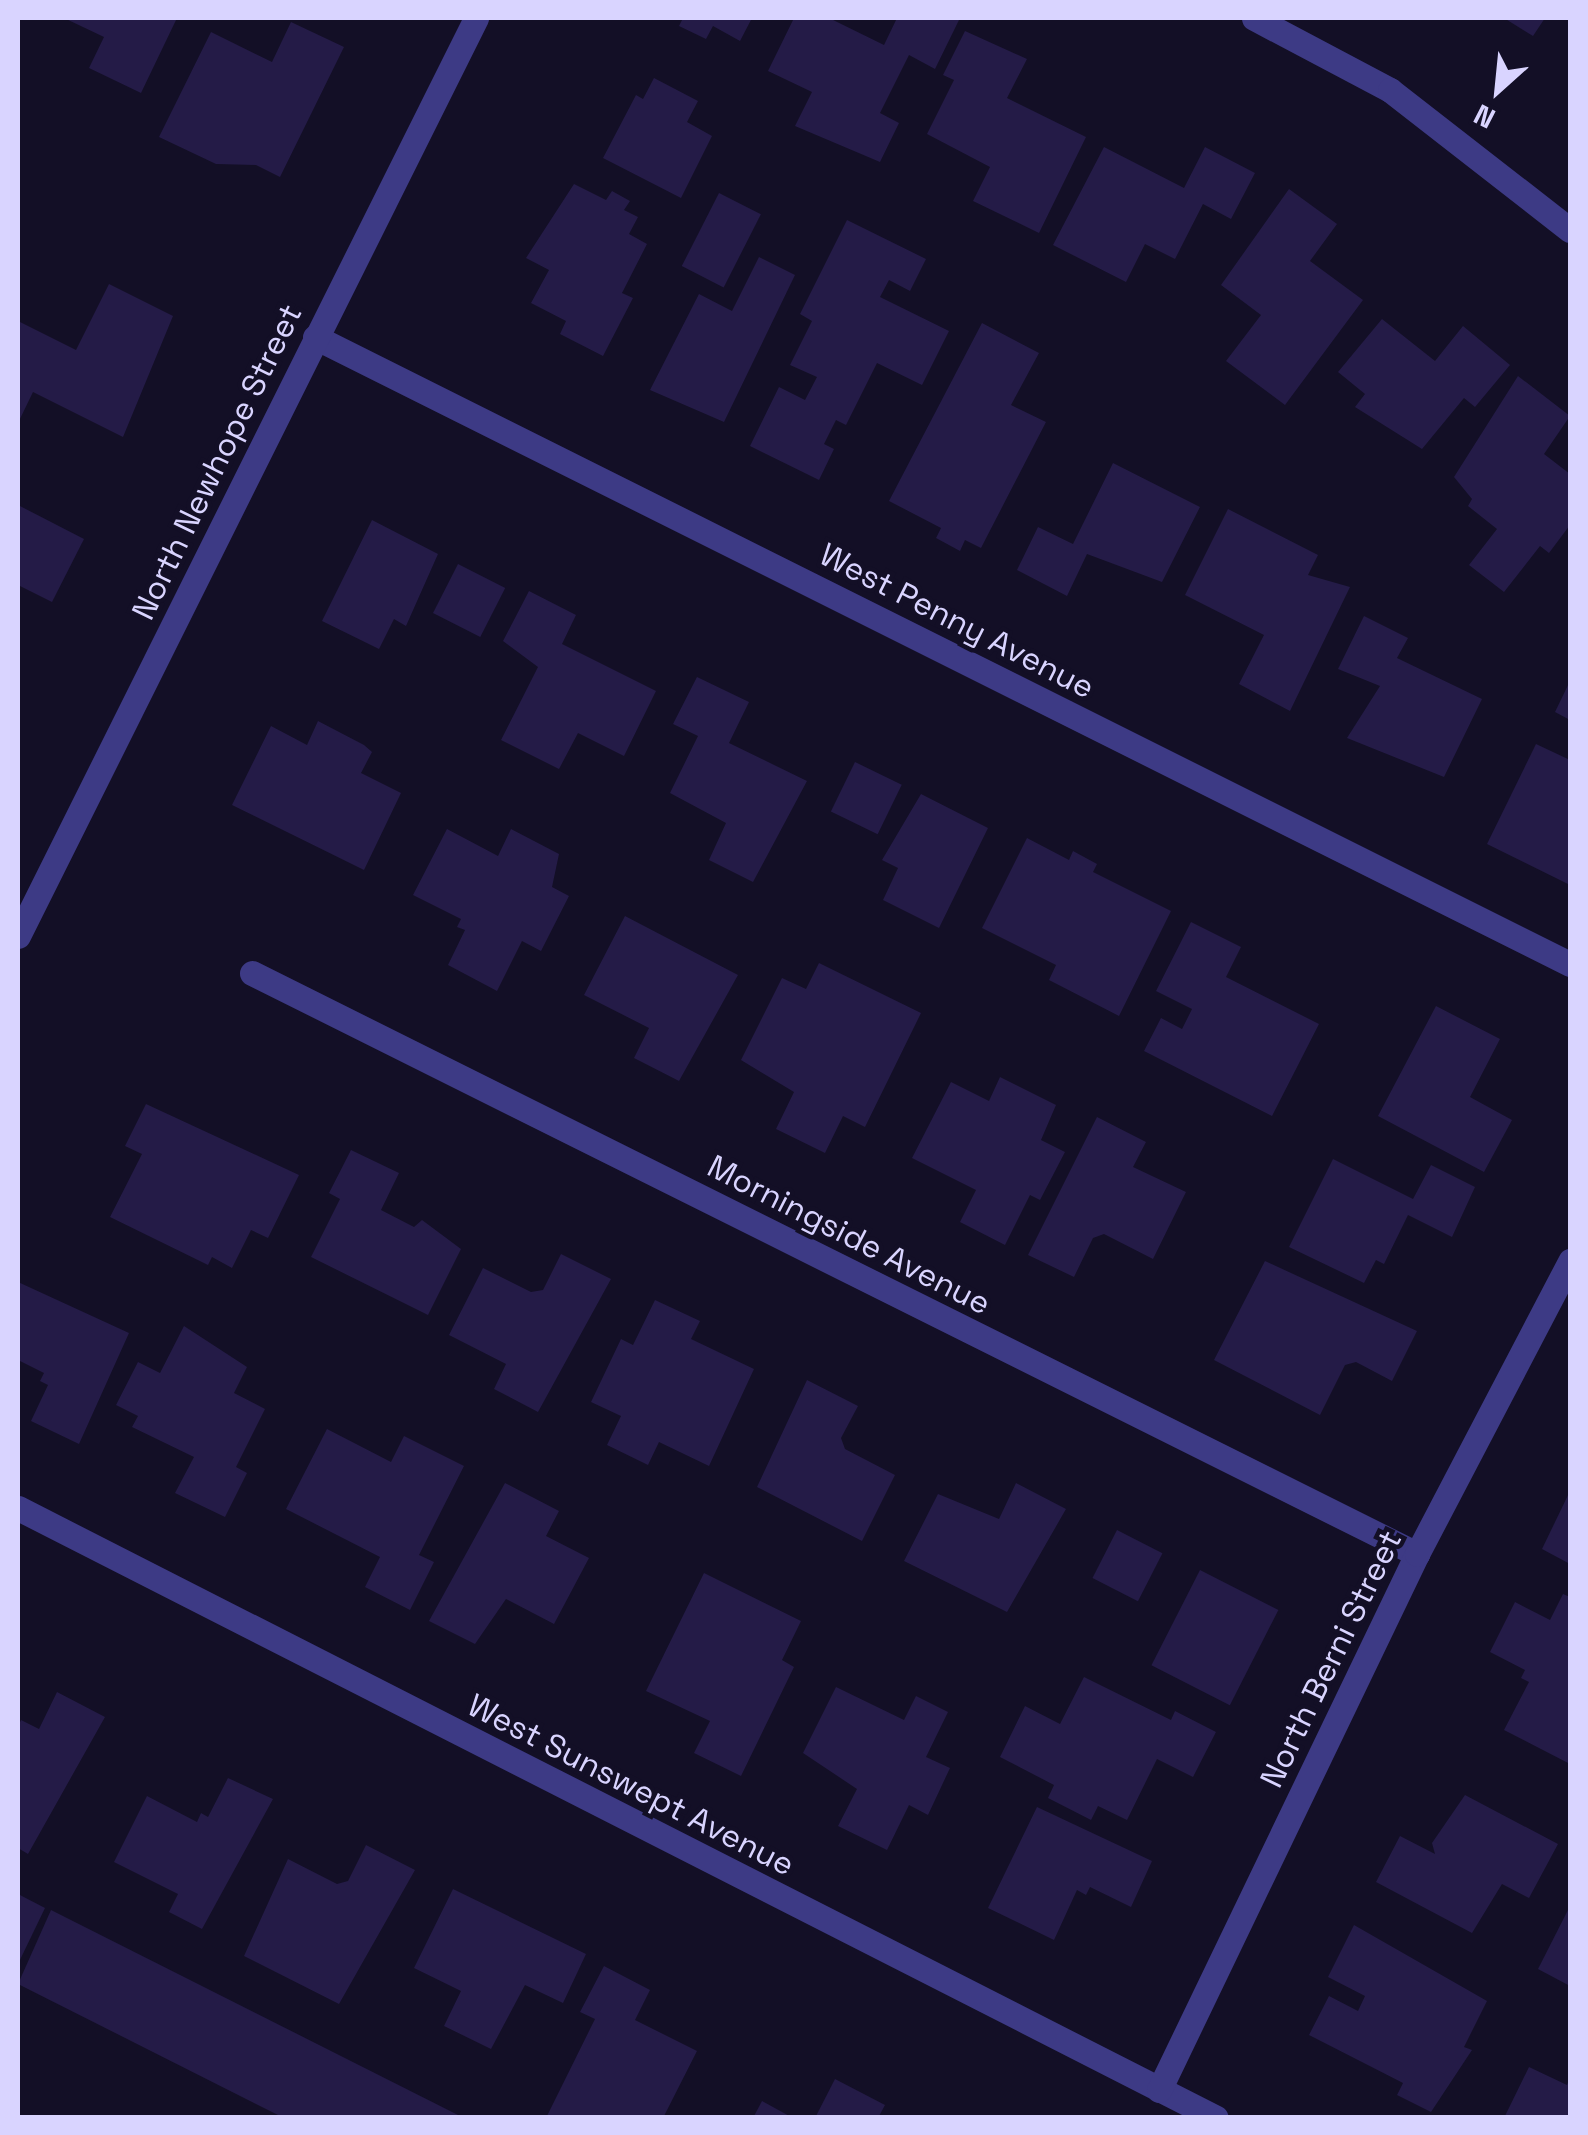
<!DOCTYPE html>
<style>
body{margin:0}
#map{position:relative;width:1588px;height:2135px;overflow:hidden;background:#130f26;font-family:"Space Grotesk",sans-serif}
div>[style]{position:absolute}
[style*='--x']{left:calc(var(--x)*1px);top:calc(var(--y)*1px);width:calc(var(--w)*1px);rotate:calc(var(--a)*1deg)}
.building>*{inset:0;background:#241b47;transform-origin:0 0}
.minor>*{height:25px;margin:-12.5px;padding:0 12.5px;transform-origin:12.5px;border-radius:12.5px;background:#3d3a85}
.tertiary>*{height:25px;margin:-12.5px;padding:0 12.5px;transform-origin:12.5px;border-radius:12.5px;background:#3d3a85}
span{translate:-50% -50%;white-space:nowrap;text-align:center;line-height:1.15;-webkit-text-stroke:9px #130f26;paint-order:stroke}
.street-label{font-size:32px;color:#d9d4ff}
.frame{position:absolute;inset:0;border:20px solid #d9d4ff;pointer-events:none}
.north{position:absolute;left:1448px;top:40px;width:100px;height:100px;-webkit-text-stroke:8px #130f26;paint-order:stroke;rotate:207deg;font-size:28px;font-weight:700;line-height:40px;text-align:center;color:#d9d4ff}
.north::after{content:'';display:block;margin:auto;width:35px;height:45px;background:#d9d4ff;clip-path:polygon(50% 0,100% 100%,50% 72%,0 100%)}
</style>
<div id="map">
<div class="building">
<div style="clip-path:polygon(64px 18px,177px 18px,141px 93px,89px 68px,104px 37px)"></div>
<div style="clip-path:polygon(683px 18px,752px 18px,740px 41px,713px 26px,706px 39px,679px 26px)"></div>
<div style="clip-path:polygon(794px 18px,829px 18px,884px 45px,897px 18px,959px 20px,935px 69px,909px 55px,880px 113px,899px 123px,880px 162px,795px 126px,812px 92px,768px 71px)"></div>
<div style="clip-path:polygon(1504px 18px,1545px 18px,1533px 36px)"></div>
<div style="clip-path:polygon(291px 22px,344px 47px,280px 177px,256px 165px,216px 164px,159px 137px,211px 32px,272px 62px)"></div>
<div style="clip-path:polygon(965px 31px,1027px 59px,1007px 98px,1086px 137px,1039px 233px,973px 201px,990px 167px,927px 134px,954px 80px,943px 75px)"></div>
<div style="clip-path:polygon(654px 78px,698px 101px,687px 122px,712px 136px,681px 198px,603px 158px,636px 95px,643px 99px)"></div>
<div style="clip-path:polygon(1104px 147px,1184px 188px,1205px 147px,1255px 173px,1231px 219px,1203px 204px,1175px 259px,1145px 244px,1126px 282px,1053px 245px)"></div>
<div style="clip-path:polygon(574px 184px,606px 200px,612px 191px,630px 201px,624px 210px,638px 217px,629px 234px,647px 244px,622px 293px,633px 298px,603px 356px,560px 334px,566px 321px,531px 303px,549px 270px,526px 258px)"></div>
<div style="clip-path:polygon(1289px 189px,1337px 224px,1310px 261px,1363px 300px,1285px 405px,1226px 361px,1261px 315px,1221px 285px)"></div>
<div style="left:719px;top:193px;width:47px;height:82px;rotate:27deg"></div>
<div style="clip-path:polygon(847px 220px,926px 259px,910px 291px,889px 280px,880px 297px,949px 331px,922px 385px,877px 363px,846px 425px,836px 420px,824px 444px,834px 449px,819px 480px,750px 446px,779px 387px,805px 400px,817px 377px,790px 365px,812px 321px,800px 314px)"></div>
<div style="clip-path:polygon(759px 257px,795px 275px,724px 422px,650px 390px,699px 294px,732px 311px)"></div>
<div style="clip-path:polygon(109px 284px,173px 316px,123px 437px,33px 392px,18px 423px,18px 321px,76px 350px)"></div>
<div style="clip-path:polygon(1382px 319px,1435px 361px,1463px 326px,1510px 365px,1475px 407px,1464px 398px,1422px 449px,1355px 407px,1365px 394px,1338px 372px)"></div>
<div style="clip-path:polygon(982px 323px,1039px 353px,1011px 405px,1046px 422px,981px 548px,965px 540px,960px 551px,936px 538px,941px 528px,889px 501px)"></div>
<div style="clip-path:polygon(1518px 376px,1570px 416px,1544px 454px,1570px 474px,1570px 525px,1549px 553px,1540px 546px,1504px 592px,1469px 565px,1497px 529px,1468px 506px,1472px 499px,1454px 477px)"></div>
<div style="clip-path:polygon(1113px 463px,1200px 507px,1162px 582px,1087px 554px,1067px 596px,1017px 570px,1038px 527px,1073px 544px)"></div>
<div style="clip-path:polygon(18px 505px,84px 539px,52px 602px,18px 585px)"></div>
<div style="clip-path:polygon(1228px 509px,1318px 555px,1308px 575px,1350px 587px,1290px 711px,1239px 684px,1264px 635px,1185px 595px)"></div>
<div style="clip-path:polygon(372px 520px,438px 554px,406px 626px,394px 619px,379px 649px,322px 621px)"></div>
<div style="left:458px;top:564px;width:53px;height:55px;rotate:27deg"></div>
<div style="clip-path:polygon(529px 591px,576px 615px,562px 644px,656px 691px,624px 756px,578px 733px,559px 769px,501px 740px,538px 667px,503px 641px)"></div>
<div style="clip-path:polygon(1364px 616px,1408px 638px,1397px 658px,1482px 699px,1444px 777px,1347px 738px,1380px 686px,1338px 669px)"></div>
<div style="clip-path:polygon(697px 677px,749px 702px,729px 743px,807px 781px,753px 882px,709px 860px,726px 823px,670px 793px,698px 736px,673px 724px)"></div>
<div style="clip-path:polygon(1570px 681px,1570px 720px,1555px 712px)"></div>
<div style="clip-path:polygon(318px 721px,364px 745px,372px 752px,361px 773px,401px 793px,364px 870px,232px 805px,271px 726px,307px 745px)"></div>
<div style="clip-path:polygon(1536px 744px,1570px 760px,1570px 885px,1487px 844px)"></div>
<div style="left:855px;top:762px;width:52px;height:55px;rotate:26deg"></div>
<div style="clip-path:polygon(921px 794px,988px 828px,939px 928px,883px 900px,898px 868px,882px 860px)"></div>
<div style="clip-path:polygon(447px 829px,498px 856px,511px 829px,559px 854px,552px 887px,569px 896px,541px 951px,522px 941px,497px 991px,448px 965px,465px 930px,457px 927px,461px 919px,413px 895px)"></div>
<div style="clip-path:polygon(1027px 838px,1069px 860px,1073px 851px,1097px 864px,1093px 872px,1171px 911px,1119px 1016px,1049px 980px,1056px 965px,982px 928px)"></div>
<div style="clip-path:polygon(625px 916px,738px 975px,679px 1081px,634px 1058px,649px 1028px,584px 995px)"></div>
<div style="clip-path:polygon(1191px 922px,1241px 947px,1226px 977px,1319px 1024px,1272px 1116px,1144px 1051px,1161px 1018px,1182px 1029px,1192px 1009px,1156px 991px)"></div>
<div style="clip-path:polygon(819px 963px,921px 1013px,865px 1127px,843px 1116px,825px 1153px,776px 1129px,794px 1092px,741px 1060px,782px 978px,806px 989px)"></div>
<div style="clip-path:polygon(1436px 1006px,1500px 1039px,1470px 1097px,1512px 1120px,1484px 1172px,1378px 1116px)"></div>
<div style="clip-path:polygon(1000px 1077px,1056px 1105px,1041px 1140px,1065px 1152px,1040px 1200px,1030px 1195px,1005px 1245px,960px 1222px,976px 1190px,912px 1158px,951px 1082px,989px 1101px)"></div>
<div style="clip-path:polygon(146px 1104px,299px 1175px,268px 1238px,251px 1230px,232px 1268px,212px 1257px,208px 1265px,110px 1217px,142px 1154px,125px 1146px)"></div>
<div style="clip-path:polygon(1097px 1117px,1146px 1142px,1133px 1167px,1186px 1192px,1153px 1259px,1104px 1234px,1093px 1238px,1074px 1277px,1028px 1255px)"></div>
<div style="clip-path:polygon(351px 1150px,399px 1173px,381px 1210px,414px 1227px,422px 1220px,461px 1249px,428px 1315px,311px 1257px,340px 1199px,329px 1193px)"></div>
<div style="clip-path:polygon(1333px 1159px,1413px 1199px,1431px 1165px,1475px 1187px,1452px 1237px,1408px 1215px,1384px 1264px,1376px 1260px,1364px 1283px,1289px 1247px)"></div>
<div style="clip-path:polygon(561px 1254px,611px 1279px,538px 1412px,494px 1389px,506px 1364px,449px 1335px,483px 1268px,531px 1292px,543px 1290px)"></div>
<div style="clip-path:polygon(1265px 1261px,1417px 1331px,1392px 1381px,1356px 1362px,1345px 1365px,1320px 1415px,1214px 1360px)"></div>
<div style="clip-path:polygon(18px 1282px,129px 1333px,79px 1444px,31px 1421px,48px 1385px,40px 1381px,44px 1373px,18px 1360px)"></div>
<div style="clip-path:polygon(655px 1300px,700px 1321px,691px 1339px,754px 1369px,709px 1466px,659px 1442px,648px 1465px,607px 1445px,621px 1416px,591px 1402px,621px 1339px,633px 1345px)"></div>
<div style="clip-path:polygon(184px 1326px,247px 1367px,234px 1393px,265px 1409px,236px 1467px,247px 1473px,225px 1517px,175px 1493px,194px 1457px,132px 1427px,138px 1416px,116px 1405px,138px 1362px,160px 1373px)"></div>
<div style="clip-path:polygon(807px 1380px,858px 1406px,841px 1438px,845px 1449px,895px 1475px,862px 1541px,757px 1487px)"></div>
<div style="clip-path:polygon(327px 1429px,391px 1462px,404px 1436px,464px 1466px,419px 1555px,434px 1562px,410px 1610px,365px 1587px,380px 1557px,286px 1509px)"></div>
<div style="clip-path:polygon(505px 1483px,559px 1511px,546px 1536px,589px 1558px,554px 1624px,506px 1599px,475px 1644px,429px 1621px)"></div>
<div style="clip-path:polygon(1016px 1483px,1066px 1509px,1007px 1612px,904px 1561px,938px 1494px,999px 1519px)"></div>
<div style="clip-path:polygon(1570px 1491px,1570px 1564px,1542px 1549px)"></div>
<div style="left:1117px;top:1530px;width:51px;height:54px;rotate:27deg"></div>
<div style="left:1200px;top:1570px;width:88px;height:107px;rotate:27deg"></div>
<div style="clip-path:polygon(704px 1573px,801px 1621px,782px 1660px,794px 1667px,741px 1776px,694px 1753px,710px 1721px,646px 1691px)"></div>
<div style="clip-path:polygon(1563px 1594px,1570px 1597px,1570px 1764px,1504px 1730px,1529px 1682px,1521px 1678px,1525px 1670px,1490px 1652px,1515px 1602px,1550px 1620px)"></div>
<div style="clip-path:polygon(1084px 1677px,1171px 1720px,1175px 1711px,1216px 1732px,1193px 1777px,1157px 1759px,1127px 1820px,1098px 1806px,1091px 1820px,1048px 1798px,1054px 1785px,1000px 1757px,1025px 1706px,1060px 1724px)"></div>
<div style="clip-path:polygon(836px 1687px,904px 1720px,916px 1696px,948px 1712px,926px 1757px,950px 1768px,928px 1815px,909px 1805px,887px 1850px,838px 1826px,857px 1789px,803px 1753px)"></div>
<div style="clip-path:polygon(57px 1692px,105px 1717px,28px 1854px,18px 1848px,18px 1727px,21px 1720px,39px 1729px)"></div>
<div style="clip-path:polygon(228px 1778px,273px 1799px,202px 1929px,169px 1912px,178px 1894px,114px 1862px,147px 1796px,197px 1822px,201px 1813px,208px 1817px)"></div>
<div style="clip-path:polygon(1465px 1795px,1558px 1844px,1529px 1898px,1502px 1884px,1472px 1933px,1376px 1882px,1400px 1836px,1435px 1854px,1432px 1843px)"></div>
<div style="clip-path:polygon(1037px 1807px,1152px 1861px,1131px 1907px,1090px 1887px,1086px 1895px,1077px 1890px,1054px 1940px,988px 1908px)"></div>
<div style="clip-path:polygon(366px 1845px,415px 1870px,339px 2004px,244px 1956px,288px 1859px,337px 1884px,348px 1881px)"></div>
<div style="clip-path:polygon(453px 1889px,586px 1954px,563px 2003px,525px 1985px,491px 2049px,444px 2026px,461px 1991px,414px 1968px)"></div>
<div style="clip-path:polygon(18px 1894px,45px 1908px,18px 1964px)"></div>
<div style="clip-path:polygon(1570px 1906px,1570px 1986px,1538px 1969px)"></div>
<div style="clip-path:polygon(51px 1910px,464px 2118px,284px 2118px,18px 1984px)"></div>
<div style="clip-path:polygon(1354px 1925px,1487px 2001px,1464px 2047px,1472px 2050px,1431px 2112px,1397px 2095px,1403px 2083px,1309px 2035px,1329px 1996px,1358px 2011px,1365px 1996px,1328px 1977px)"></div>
<div style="clip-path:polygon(604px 1966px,650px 1990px,635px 2020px,697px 2051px,663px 2118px,546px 2118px,595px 2019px,580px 2012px)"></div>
<div style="clip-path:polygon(1529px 2067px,1567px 2085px,1570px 2077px,1570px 2118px,1504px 2118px)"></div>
<div style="clip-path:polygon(835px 2079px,885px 2105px,878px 2118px,815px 2118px)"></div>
<div style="clip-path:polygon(762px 2101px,793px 2118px,753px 2118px)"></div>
</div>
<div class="minor">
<div style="--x:1254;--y:18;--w:154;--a:27.9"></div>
<div style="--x:1390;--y:90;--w:228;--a:37.9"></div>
<div style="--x:315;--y:337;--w:1403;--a:26.55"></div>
<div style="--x:252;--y:973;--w:1302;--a:26.51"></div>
<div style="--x:18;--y:1508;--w:1344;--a:26.98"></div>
<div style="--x:1159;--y:2090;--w:595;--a:-64.3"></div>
<div style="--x:1417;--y:1554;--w:331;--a:-62.4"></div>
</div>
<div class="tertiary">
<div style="--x:18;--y:936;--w:1026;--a:-63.48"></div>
</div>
<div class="street-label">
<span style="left:217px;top:462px;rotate:-64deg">North Newhope Street</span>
<span style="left:957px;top:621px;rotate:27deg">West Penny Avenue</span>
<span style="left:849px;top:1235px;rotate:27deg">Morningside Avenue</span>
<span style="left:1331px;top:1659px;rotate:-64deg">North Berni Street</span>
<span style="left:631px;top:1785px;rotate:27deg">West Sunswept Avenue</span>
</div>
<div class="frame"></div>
<div class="north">N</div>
</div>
